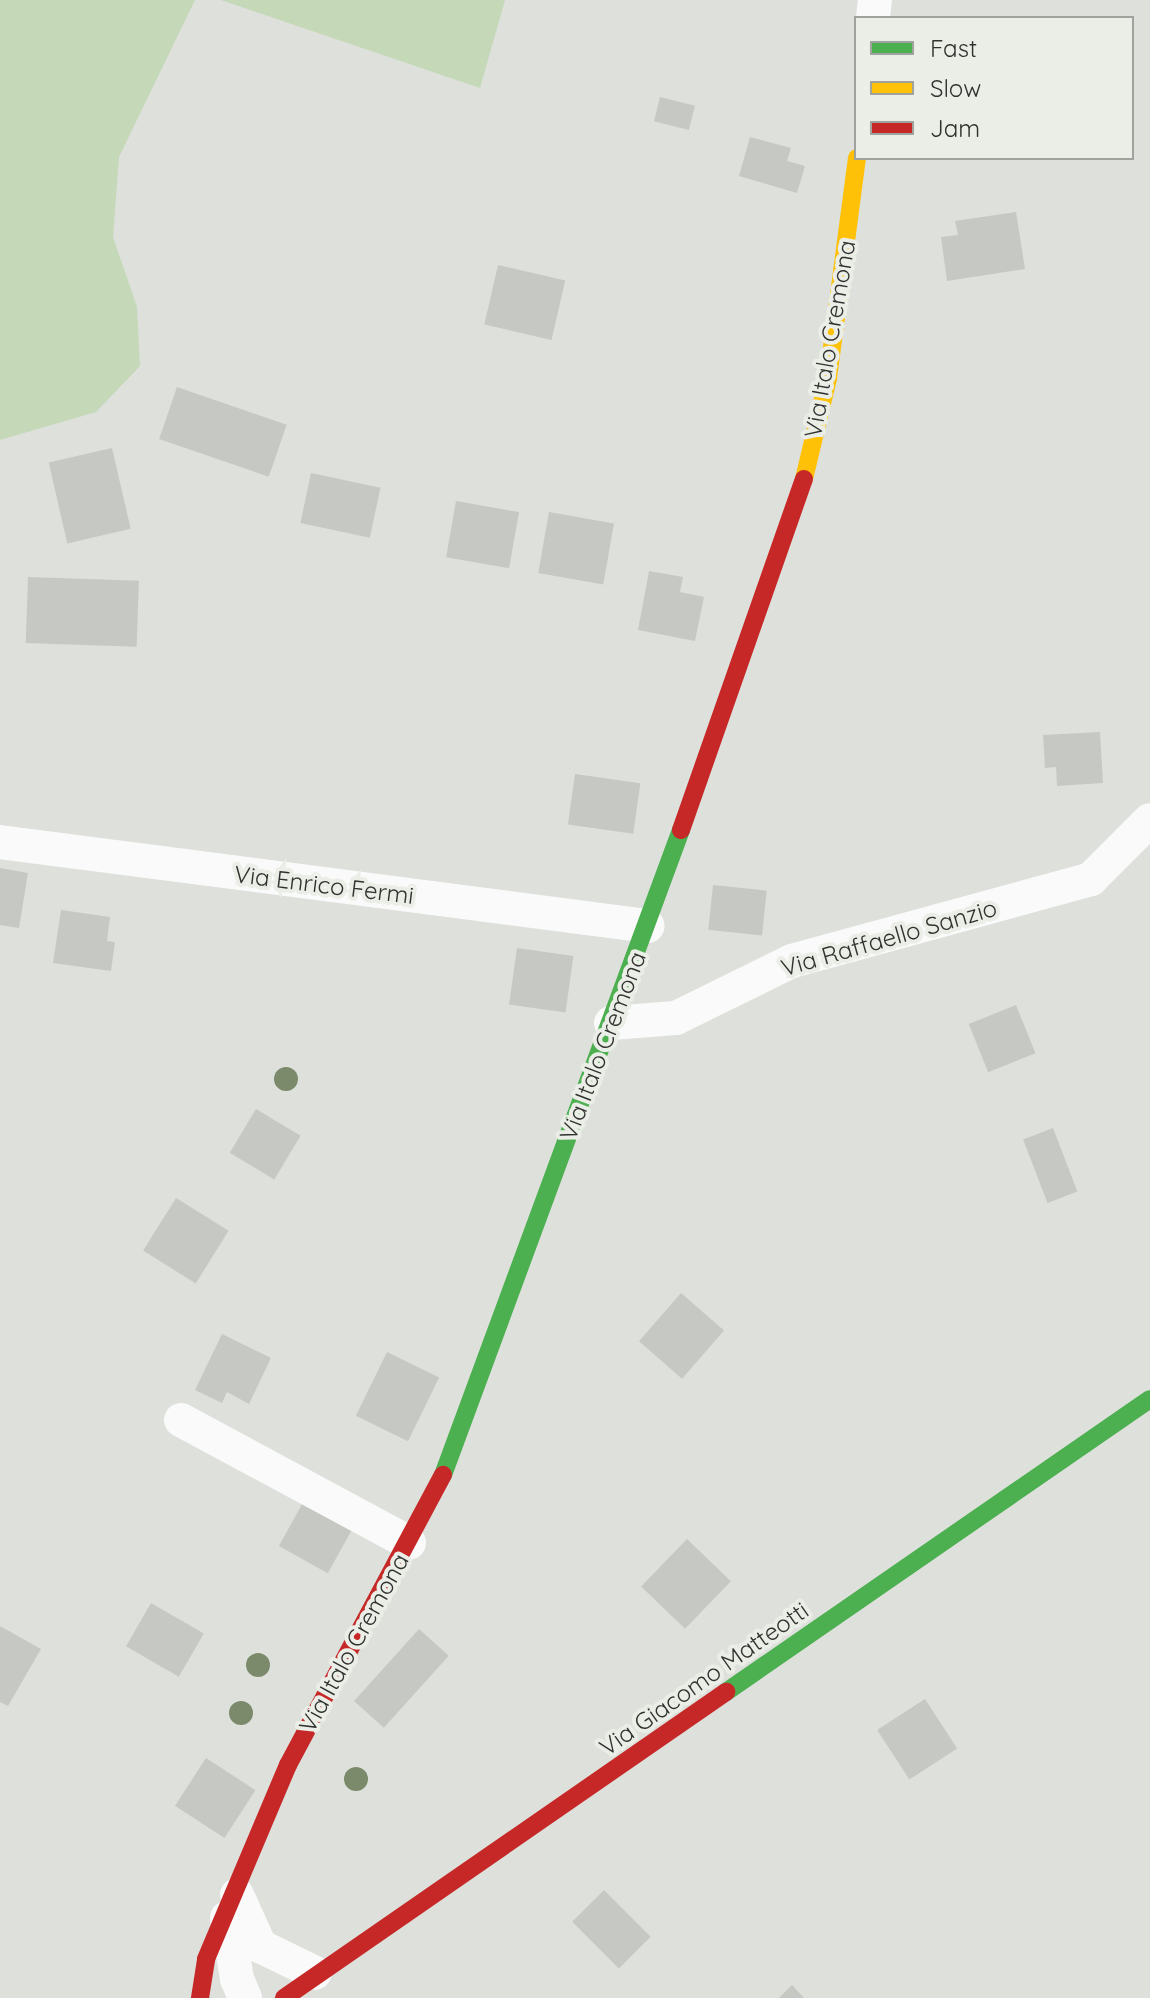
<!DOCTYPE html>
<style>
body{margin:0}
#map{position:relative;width:1150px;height:1998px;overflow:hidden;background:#dde0db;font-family:Quicksand,sans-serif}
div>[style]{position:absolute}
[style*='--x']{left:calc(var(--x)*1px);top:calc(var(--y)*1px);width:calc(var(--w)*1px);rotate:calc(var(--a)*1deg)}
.green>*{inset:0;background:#c5d8b7}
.building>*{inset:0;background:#c6c8c4;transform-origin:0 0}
.street>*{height:34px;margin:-17px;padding:0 17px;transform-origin:17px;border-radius:17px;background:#fafafa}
.fast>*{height:18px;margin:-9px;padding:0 9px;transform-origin:9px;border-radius:9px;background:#4caf50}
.slow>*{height:18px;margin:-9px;padding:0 9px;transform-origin:9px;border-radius:9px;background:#ffc107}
.jam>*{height:18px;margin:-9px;padding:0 9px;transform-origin:9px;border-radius:9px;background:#c62828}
.trees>*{width:24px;height:24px;margin:-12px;border-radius:50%;background:#7b8a6a}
span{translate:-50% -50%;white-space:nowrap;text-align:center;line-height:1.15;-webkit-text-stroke:8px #eaeee7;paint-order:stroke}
.street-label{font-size:24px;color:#31322f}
.legend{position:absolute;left:854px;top:16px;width:280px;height:144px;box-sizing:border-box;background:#eaeee7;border:2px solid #a0a39d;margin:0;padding:10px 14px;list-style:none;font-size:24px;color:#31322f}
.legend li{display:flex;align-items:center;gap:16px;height:40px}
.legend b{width:40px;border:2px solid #a0a39d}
</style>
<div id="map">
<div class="green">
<div style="clip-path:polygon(0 0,195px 0,119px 157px,113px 237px,137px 307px,140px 366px,96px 412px,0 440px)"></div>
<div style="clip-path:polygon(221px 0,505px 0,480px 88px)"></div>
</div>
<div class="building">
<div style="left:660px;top:97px;width:36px;height:25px;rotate:14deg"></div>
<div style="clip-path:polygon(750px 137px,791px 148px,787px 161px,805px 166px,797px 193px,739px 176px)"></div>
<div style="clip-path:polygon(1016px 212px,1025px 269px,947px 281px,941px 237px,958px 235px,955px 221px)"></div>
<div style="left:498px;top:265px;width:69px;height:61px;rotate:13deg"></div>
<div style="left:177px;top:387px;width:116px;height:55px;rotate:19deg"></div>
<div style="left:112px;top:448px;width:83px;height:65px;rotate:77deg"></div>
<div style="left:311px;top:473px;width:71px;height:51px;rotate:12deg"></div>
<div style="left:456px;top:501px;width:64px;height:57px;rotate:10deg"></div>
<div style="left:549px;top:512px;width:66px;height:62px;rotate:10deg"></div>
<div style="clip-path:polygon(649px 571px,683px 577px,680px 592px,704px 597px,695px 641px,638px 630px)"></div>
<div style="left:28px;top:577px;width:111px;height:66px;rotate:2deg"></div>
<div style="clip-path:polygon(1100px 732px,1103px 783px,1057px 786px,1056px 767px,1045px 768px,1043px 735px)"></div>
<div style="left:575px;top:774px;width:66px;height:51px;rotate:8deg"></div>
<div style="clip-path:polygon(0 868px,28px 873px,19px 928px,0 925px)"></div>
<div style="left:713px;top:885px;width:54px;height:45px;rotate:6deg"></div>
<div style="clip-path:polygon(61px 910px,110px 917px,107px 941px,115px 942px,111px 971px,53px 963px)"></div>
<div style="left:517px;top:948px;width:57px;height:57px;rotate:8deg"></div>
<div style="left:1016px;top:1005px;width:52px;height:51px;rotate:68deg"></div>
<div style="left:256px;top:1109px;width:52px;height:51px;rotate:31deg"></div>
<div style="left:1053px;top:1128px;width:68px;height:32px;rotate:69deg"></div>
<div style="left:176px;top:1198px;width:62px;height:62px;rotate:32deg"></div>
<div style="left:681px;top:1293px;width:57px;height:64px;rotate:41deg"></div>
<div style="clip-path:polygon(222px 1334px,271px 1358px,249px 1404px,227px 1392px,222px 1403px,195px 1390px)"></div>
<div style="left:387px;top:1352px;width:58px;height:71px;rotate:26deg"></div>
<div style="left:306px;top:1497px;width:56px;height:56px;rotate:29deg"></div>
<div style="left:687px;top:1539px;width:61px;height:66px;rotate:44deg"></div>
<div style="left:151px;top:1603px;width:61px;height:50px;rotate:30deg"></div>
<div style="clip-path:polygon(0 1626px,41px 1649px,8px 1706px,0 1702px)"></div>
<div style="left:419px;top:1629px;width:40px;height:97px;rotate:42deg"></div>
<div style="left:925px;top:1699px;width:59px;height:57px;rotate:57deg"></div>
<div style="left:206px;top:1758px;width:59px;height:57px;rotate:33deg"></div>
<div style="left:604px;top:1890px;width:66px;height:45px;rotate:45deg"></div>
<div style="clip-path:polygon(792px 1985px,804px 1998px,779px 1998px)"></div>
</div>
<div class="street">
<div style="--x:873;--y:18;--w:18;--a:-84"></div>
<div style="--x:0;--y:842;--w:653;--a:7.39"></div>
<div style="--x:611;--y:1023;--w:65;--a:-4.4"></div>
<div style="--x:676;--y:1018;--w:129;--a:-26.2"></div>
<div style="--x:792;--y:961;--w:310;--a:-15.3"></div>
<div style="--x:1091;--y:879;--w:83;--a:-45"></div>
<div style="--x:181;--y:1420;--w:259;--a:28.3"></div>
<div style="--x:237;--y:1895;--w:56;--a:65.7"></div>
<div style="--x:260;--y:1946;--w:61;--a:26.1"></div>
<div style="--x:227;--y:1918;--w:62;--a:80.7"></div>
<div style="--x:237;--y:1979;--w:21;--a:67"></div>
</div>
<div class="fast">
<div style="--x:443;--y:1475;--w:688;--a:-69.75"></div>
<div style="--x:726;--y:1692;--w:515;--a:-34.65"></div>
</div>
<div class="slow">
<div style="--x:804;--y:479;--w:104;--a:-76.6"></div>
<div style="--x:828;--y:378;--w:222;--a:-82.5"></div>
</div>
<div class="jam">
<div style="--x:681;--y:830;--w:372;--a:-70.7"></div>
<div style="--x:200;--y:1998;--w:39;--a:-81"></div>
<div style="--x:206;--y:1959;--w:211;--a:-67.1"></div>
<div style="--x:288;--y:1765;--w:329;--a:-61.9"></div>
<div style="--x:284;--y:1998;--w:538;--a:-34.7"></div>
</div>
<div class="trees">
<div style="left:286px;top:1079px"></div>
<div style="left:258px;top:1665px"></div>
<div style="left:241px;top:1713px"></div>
<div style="left:356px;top:1779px"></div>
</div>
<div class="street-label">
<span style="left:830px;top:339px;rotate:-80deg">Via Italo Cremona</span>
<span style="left:324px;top:885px;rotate:7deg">Via Enrico Fermi</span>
<span style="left:889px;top:938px;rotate:-16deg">Via Raffaello Sanzio</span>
<span style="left:603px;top:1046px;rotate:-69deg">Via Italo Cremona</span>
<span style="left:354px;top:1643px;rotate:-61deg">Via Italo Cremona</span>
<span style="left:704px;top:1679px;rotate:-35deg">Via Giacomo Matteotti</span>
</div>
<ul class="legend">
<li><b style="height:10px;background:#4caf50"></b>Fast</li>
<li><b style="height:10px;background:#ffc107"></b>Slow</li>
<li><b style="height:10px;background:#c62828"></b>Jam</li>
</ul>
</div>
